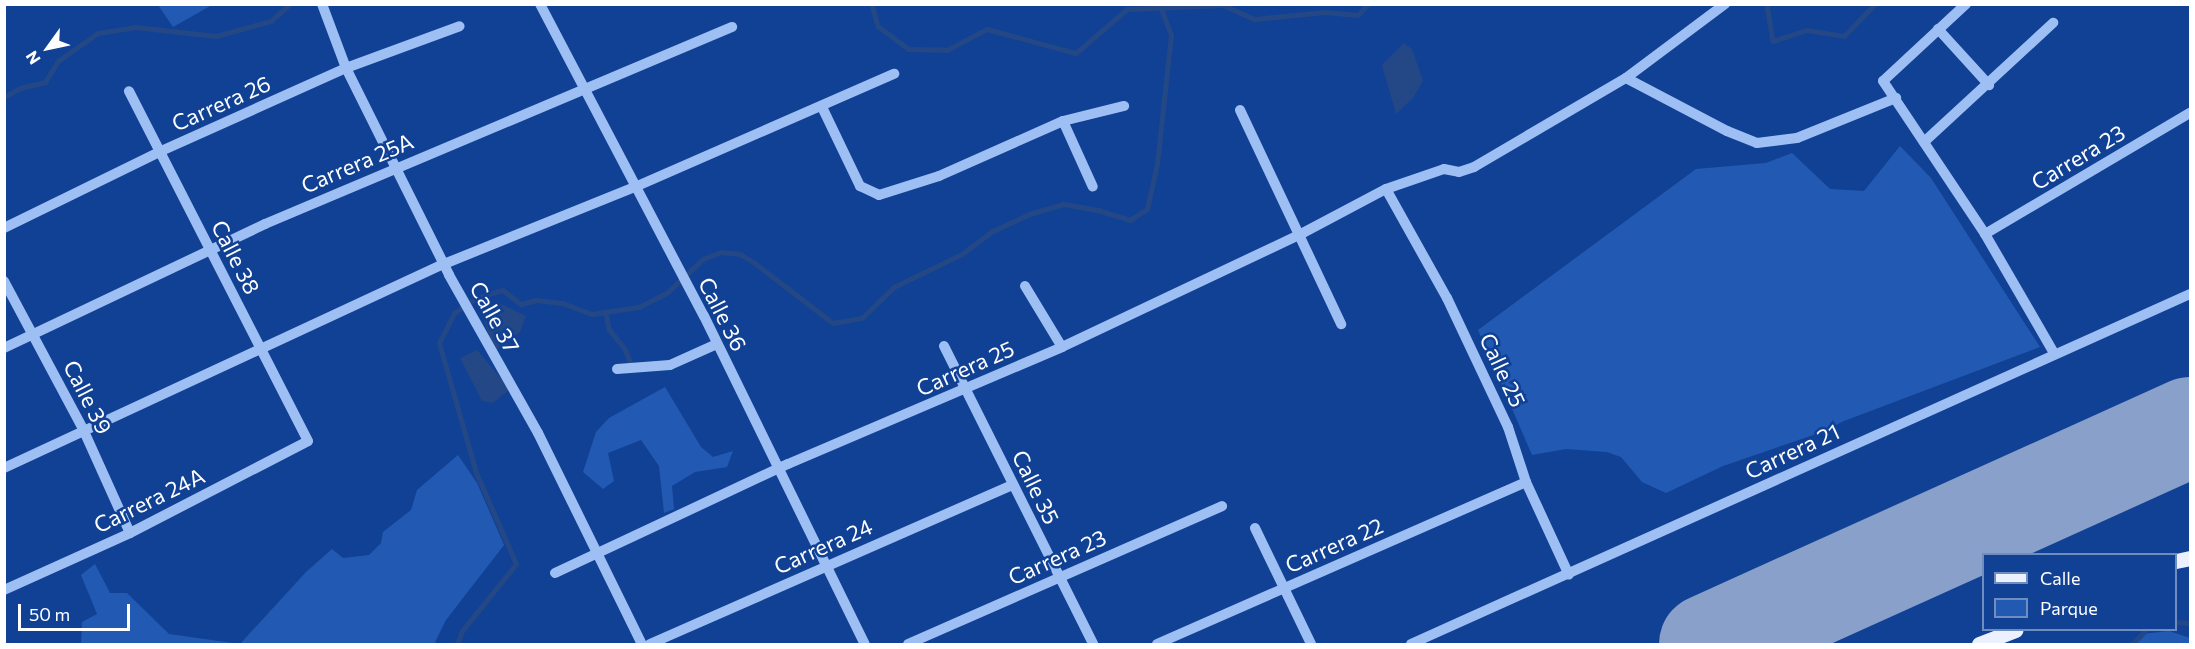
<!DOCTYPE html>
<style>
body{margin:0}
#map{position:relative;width:2195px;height:649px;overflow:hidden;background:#114194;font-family:Commissioner,sans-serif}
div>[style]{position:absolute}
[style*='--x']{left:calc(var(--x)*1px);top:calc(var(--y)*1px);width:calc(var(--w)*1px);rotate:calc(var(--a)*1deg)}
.green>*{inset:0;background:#225ab3}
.water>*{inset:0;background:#244886}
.stream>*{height:4.5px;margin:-2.25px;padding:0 2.25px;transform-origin:2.25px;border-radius:2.25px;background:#244886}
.runway>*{height:100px;margin:-50px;padding:0 50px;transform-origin:50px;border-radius:50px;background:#88a0ca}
.minor>*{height:10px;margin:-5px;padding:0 5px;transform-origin:5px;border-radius:5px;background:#9ebff3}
.major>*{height:15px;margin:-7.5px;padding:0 7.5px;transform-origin:7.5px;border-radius:7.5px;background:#ebf1ff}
span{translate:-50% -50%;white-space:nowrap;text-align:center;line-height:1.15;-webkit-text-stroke:5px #114194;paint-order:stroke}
.street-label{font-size:22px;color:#fff}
.frame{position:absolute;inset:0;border:6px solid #fff;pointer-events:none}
.legend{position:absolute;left:1982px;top:553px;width:195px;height:78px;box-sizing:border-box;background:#114194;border:2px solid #708dbf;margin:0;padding:8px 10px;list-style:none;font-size:18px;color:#fff}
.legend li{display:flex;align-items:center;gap:12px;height:30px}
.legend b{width:30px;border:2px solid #708dbf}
.north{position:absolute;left:18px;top:18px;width:60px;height:60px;-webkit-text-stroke:4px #114194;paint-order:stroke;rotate:237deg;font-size:16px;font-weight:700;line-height:24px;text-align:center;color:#fff}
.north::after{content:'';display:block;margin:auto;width:21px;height:27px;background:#fff;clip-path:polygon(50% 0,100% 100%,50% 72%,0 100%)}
.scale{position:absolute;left:18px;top:604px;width:112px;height:27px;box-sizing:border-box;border:3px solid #fff;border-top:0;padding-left:8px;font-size:18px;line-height:21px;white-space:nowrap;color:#fff;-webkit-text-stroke:4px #114194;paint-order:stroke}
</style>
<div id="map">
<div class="green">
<div style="clip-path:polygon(158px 5px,212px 5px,173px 27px)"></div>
<div style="clip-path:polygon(1900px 146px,1931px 178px,2040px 347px,1844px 421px,1822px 432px,1723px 466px,1666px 493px,1642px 482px,1621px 457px,1607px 452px,1566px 449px,1532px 455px,1478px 330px,1696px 169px,1766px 163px,1792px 153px,1830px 189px,1864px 191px)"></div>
<div style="clip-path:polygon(665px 387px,701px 447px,713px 457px,733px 451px,727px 467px,695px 472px,672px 486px,674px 509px,664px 513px,659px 466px,641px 440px,608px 453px,614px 481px,603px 489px,583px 472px,596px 432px,609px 418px)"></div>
<div style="clip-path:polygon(458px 455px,477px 483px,504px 545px,446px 620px,435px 642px,438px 644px,81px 644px,82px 622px,97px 614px,81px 575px,95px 564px,110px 593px,127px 593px,169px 634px,240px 644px,306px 572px,332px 549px,343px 558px,369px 555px,381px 543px,383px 532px,411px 510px,417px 490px)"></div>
<div style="clip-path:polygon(2169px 631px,2190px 638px,2190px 644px,2129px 644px,2142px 634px)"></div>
</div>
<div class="water">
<div style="clip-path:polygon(1404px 43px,1412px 49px,1423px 81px,1413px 98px,1396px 114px,1382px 65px)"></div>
<div style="clip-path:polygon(499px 303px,526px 316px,520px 332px,495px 351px,482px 316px)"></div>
<div style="clip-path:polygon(477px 350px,510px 389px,493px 403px,482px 401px,460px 358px)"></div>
</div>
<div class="stream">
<div style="--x:872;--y:4;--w:23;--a:75"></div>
<div style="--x:878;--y:26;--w:38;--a:37"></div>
<div style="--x:908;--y:49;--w:39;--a:1"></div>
<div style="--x:947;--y:50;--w:45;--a:-27.7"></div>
<div style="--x:987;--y:29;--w:92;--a:15.1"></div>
<div style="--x:1076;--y:53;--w:67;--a:-40.8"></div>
<div style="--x:1127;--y:9;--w:96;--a:-2.4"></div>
<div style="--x:1223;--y:5;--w:35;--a:24"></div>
<div style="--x:1255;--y:19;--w:70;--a:-5.7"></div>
<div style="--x:1325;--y:12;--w:33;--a:5"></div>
<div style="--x:1358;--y:15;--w:15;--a:-48"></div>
<div style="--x:1767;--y:4;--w:37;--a:81"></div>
<div style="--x:1773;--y:41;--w:36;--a:-18"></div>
<div style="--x:1807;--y:30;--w:37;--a:9"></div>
<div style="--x:1844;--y:36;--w:45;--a:-45.9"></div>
<div style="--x:4;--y:97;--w:18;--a:-29"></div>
<div style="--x:20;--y:88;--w:26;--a:-13"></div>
<div style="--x:45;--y:82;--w:25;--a:-58"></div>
<div style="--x:58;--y:61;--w:49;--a:-35"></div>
<div style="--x:98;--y:33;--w:37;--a:-9"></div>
<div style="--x:135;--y:27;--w:81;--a:6.3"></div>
<div style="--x:216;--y:36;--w:57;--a:-15.3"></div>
<div style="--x:271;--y:21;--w:25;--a:-42"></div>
<div style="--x:606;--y:312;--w:17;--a:80"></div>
<div style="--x:609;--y:329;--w:26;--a:51"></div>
<div style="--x:625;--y:349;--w:18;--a:68"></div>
<div style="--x:2176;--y:622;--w:14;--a:4"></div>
<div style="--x:457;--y:644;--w:14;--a:-69"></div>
<div style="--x:462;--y:631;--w:86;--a:-51.1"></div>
<div style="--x:516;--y:564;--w:99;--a:-113.7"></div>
<div style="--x:476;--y:473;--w:135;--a:-105.9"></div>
<div style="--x:439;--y:343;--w:34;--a:-63"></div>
<div style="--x:454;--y:313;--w:27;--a:-34"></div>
<div style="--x:476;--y:298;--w:28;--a:-17"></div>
<div style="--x:503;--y:290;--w:23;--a:38"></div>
<div style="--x:521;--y:304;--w:16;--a:-14"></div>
<div style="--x:537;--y:300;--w:26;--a:7"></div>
<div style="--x:563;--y:303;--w:31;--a:21"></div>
<div style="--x:592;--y:314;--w:48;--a:-8.5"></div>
<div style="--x:639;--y:307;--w:33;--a:-27"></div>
<div style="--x:668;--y:292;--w:48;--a:-43.3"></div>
<div style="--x:703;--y:259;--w:19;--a:-21"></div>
<div style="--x:721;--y:252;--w:19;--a:6"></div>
<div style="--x:740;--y:254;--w:17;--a:31"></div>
<div style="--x:755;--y:263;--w:98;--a:37.6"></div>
<div style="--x:833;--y:323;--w:29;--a:-10"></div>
<div style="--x:862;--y:318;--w:45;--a:-44.1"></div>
<div style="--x:894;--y:287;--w:76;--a:-25.9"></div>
<div style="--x:962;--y:254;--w:39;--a:-37"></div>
<div style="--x:993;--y:231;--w:40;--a:-25"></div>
<div style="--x:1029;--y:214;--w:35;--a:-16"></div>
<div style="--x:1063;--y:204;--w:36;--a:10"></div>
<div style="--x:1098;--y:210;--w:34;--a:17"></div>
<div style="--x:1130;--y:220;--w:20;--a:-33"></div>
<div style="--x:1147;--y:209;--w:46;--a:-77.5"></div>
<div style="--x:1157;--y:164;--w:130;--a:-83.8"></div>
<div style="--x:1171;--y:35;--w:28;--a:-111"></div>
<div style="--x:2132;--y:644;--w:20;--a:-45"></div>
</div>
<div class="runway">
<div style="--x:1709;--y:644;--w:528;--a:-24.28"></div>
</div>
<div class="minor">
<div style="--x:322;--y:4;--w:68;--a:69.4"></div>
<div style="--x:346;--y:68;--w:231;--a:63.5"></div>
<div style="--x:449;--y:275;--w:181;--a:60.6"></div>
<div style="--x:538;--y:433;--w:235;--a:63.8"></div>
<div style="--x:540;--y:4;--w:352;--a:62.3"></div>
<div style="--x:704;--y:316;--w:365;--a:63.9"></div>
<div style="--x:1966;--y:4;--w:113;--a:137.1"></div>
<div style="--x:1883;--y:81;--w:184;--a:56.3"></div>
<div style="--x:1985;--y:234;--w:138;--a:59.9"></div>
<div style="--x:1938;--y:29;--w:76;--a:47.7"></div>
<div style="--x:1626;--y:78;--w:114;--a:27.7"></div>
<div style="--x:1727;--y:131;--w:32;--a:22"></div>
<div style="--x:1757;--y:143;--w:40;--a:-7.1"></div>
<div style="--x:1797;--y:138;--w:107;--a:-22"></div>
<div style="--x:822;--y:107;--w:88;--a:64.3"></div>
<div style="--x:860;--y:186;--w:21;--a:25"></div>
<div style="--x:879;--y:195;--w:63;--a:-17.6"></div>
<div style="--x:939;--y:176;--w:136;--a:-23.9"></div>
<div style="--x:1063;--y:121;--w:63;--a:-13.8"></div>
<div style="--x:1240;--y:110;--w:237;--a:64.7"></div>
<div style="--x:1063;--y:121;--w:72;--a:65.6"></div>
<div style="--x:1924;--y:142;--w:176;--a:-42.7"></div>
<div style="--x:1386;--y:189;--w:125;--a:60.8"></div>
<div style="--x:1447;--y:298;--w:143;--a:64.7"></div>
<div style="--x:1508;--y:427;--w:58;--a:71.9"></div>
<div style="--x:1526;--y:482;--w:102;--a:65.2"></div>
<div style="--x:4;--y:228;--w:173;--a:-26.1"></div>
<div style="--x:159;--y:152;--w:205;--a:-24.2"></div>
<div style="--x:346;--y:68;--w:121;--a:-20.2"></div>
<div style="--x:1985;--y:234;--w:238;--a:-30.6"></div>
<div style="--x:4;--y:281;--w:168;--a:61.9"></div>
<div style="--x:83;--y:429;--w:114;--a:65.7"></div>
<div style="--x:1025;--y:286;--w:71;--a:58.8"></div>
<div style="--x:944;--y:346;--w:333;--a:63.4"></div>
<div style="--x:4;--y:348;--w:289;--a:-25.4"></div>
<div style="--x:265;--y:224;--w:507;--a:-22.87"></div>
<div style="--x:617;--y:369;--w:53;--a:-4.3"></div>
<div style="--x:670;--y:365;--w:51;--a:-24.1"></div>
<div style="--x:4;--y:468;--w:485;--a:-24.9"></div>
<div style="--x:444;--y:264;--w:206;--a:-22"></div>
<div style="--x:635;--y:187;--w:283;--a:-23.6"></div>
<div style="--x:1255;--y:528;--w:129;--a:64.2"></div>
<div style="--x:555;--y:573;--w:257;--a:-25.1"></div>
<div style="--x:788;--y:464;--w:298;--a:-23.1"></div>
<div style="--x:1062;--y:347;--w:262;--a:-25.3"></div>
<div style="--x:1299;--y:235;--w:98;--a:-27.9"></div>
<div style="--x:1386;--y:189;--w:61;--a:-19"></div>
<div style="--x:1444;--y:169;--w:15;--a:11"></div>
<div style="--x:1459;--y:172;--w:16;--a:-18"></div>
<div style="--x:1474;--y:167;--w:176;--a:-30.4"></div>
<div style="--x:1626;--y:78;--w:124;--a:-36.8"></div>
<div style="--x:4;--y:590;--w:138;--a:-24.3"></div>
<div style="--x:130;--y:533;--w:200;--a:-27.3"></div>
<div style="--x:308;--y:441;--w:393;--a:-117.1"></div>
<div style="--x:650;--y:644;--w:396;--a:-23.7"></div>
<div style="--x:908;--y:644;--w:343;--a:-23.7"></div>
<div style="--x:1157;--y:644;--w:403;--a:-23.7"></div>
<div style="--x:1411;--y:644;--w:854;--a:-24.19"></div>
</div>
<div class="major">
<div style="--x:2176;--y:561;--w:14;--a:-12"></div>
<div style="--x:1979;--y:644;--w:39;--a:-21"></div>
</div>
<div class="street-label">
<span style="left:221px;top:103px;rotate:-24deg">Carrera 26</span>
<span style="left:2078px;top:157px;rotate:-31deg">Carrera 23</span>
<span style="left:357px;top:163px;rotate:-23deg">Carrera 25A</span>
<span style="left:236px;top:257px;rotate:63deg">Calle 38</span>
<span style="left:723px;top:314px;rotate:63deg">Calle 36</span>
<span style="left:495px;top:317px;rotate:61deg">Calle 37</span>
<span style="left:965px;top:368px;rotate:-24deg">Carrera 25</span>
<span style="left:1503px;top:370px;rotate:65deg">Calle 25</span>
<span style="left:88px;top:397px;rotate:63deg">Calle 39</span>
<span style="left:1792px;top:451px;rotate:-25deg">Carrera 21</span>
<span style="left:1036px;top:487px;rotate:64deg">Calle 35</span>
<span style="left:149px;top:500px;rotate:-26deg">Carrera 24A</span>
<span style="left:1334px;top:545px;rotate:-24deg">Carrera 22</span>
<span style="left:823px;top:546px;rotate:-24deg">Carrera 24</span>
<span style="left:1057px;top:557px;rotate:-24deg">Carrera 23</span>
</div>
<div class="frame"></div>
<ul class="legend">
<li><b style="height:8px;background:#ebf1ff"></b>Calle</li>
<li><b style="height:16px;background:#225ab3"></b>Parque</li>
</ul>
<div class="north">N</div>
<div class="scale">50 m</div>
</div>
